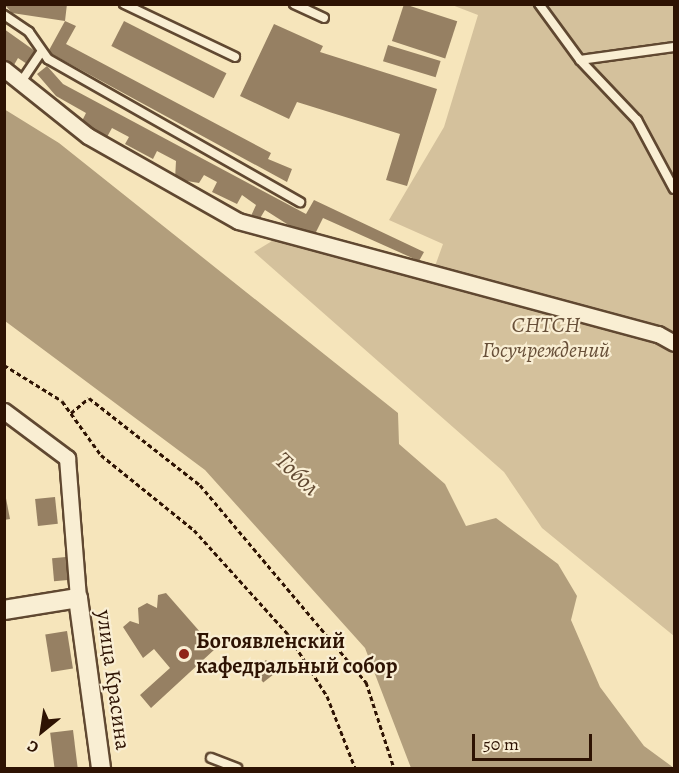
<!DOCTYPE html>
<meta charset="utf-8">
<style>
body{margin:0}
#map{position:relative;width:679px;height:773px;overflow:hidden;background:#f6e5bb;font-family:Alegreya,serif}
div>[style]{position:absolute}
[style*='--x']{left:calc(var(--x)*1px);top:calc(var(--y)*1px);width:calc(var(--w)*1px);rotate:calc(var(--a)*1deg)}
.green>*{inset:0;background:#d4c19c}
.water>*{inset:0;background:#b29e7c}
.building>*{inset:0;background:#968063;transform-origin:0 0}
.path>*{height:3px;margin-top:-1.5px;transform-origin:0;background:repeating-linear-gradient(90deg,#2e1303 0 4.5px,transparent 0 7.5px)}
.roads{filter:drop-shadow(2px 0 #604831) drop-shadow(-2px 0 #604831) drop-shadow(0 2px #604831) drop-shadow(0 -2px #604831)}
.service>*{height:8px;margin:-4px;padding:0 4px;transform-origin:4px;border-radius:4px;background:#f9eed3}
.minor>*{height:15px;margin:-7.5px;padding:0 7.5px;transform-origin:7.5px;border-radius:7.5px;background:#f9eed3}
.tertiary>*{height:18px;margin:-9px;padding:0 9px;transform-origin:9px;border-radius:9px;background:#f9eed3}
.dots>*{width:16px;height:16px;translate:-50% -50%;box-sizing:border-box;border:3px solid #f9eed3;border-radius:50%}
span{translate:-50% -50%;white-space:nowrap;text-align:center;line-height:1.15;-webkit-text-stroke:4.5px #f9eed3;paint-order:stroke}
.park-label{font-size:22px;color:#685039;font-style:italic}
.poi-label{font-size:22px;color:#2e1303;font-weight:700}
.left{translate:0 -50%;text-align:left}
.street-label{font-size:22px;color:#2e1303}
.water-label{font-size:24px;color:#634b33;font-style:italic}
.frame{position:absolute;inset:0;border:6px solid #2e1303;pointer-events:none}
.north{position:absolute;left:12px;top:701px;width:60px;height:60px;-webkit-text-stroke:4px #f9eed3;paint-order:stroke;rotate:210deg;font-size:16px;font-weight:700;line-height:24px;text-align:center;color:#2e1303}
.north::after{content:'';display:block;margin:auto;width:21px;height:27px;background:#2e1303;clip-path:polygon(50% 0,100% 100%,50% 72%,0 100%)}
.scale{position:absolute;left:472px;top:734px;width:120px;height:27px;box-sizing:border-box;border:3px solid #2e1303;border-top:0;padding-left:8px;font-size:18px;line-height:21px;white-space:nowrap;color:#2e1303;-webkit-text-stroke:4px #f9eed3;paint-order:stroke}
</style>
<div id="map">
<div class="green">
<div style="clip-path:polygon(452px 5px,674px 5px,674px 636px,542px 528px,504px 472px,254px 252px,277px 238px,430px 280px,443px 244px,389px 220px,444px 127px,478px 15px)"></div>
</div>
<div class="water">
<div style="clip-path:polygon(4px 109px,59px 143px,398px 413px,399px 444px,445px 484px,466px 526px,496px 518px,558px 564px,577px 596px,571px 620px,600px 687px,644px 746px,674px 768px,411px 768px,365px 648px,205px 470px,5px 321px)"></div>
</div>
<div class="building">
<div style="clip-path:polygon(4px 4px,67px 4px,65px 21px,76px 26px,66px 44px,271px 153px,268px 159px,292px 169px,287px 182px,48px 52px,65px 21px,12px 13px)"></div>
<div style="left:404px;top:4px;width:56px;height:39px;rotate:18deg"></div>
<div style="left:124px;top:21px;width:115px;height:28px;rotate:27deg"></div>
<div style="clip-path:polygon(274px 24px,323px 46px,320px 52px,437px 89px,407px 186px,386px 180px,400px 134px,297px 102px,289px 119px,240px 96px)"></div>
<div style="clip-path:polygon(4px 29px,35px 51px,27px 64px,18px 58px,14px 65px,4px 59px)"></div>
<div style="left:388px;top:45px;width:55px;height:17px;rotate:17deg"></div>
<div style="clip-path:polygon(47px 66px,63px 84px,306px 214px,314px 200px,424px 252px,419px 261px,323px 218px,312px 240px,265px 210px,259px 220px,251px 216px,256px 205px,242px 195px,237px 204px,212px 192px,217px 182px,204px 175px,199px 183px,175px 179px,176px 161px,157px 151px,153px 159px,125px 144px,129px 137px,112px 128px,107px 137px,81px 123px,86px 113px,56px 96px,37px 74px)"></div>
<div style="clip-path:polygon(4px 488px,10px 519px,4px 520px)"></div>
<div style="left:55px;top:497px;width:27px;height:20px;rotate:84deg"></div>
<div style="left:66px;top:557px;width:23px;height:14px;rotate:85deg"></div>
<div style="clip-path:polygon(166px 593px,215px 649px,151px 708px,140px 695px,170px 668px,154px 649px,143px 658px,123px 627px,130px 621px,139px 624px,138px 608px,147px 603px,157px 608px,158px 595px)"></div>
<div style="left:67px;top:631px;width:38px;height:22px;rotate:81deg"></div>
<div style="left:266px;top:660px;width:16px;height:16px;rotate:52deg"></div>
<div style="left:73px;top:730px;width:38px;height:23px;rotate:83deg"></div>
</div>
<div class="path">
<div style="--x:4;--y:365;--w:68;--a:31.8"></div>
<div style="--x:62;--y:401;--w:67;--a:54.2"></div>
<div style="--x:101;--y:455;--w:119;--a:38.9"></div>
<div style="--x:194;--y:530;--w:139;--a:47.9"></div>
<div style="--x:287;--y:633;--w:75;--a:57.6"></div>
<div style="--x:327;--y:696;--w:77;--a:68.7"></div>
<div style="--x:71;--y:413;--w:23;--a:-40"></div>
<div style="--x:89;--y:398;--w:141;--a:38.1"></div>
<div style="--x:200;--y:485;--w:258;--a:49.9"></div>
<div style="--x:366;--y:682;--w:90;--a:72"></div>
</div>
<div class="roads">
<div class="service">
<div style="--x:124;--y:4;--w:123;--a:25.5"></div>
<div style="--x:294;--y:4;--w:33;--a:25"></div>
<div style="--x:539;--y:4;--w:69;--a:53.8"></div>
<div style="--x:580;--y:60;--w:95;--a:-7.9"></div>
<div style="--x:4;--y:15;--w:30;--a:34"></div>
<div style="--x:29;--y:32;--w:33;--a:55"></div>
<div style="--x:48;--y:59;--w:290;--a:29.6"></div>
<div style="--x:580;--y:60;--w:83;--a:46.5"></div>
<div style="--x:637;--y:120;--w:78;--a:61.8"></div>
<div style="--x:21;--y:82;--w:37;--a:-56"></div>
<div style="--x:211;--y:758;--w:28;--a:21"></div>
</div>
<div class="minor">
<div style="--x:4;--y:69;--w:107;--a:38.6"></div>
<div style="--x:88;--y:136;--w:172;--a:29.5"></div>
<div style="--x:238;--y:221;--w:435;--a:15.1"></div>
<div style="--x:658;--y:334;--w:18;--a:29"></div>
<div style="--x:4;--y:411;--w:79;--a:36.7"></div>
<div style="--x:67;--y:458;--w:140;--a:85.5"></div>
</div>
<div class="tertiary">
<div style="--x:4;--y:610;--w:75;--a:-9.2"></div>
<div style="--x:78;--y:598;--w:172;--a:82.3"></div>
</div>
</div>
<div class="dots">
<div style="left:184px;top:654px;background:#8f2418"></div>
</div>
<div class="park-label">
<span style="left:546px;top:338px">СНТСН<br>Госучреждений</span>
</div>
<div class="poi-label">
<span class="left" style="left:196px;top:654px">Богоявленский<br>кафедральный собор</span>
</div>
<div class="street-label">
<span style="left:113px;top:680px;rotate:82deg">улица Красина</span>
</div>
<div class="water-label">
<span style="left:297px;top:474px;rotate:44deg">Тобол</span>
</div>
<div class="frame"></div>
<div class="north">С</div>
<div class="scale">50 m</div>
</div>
